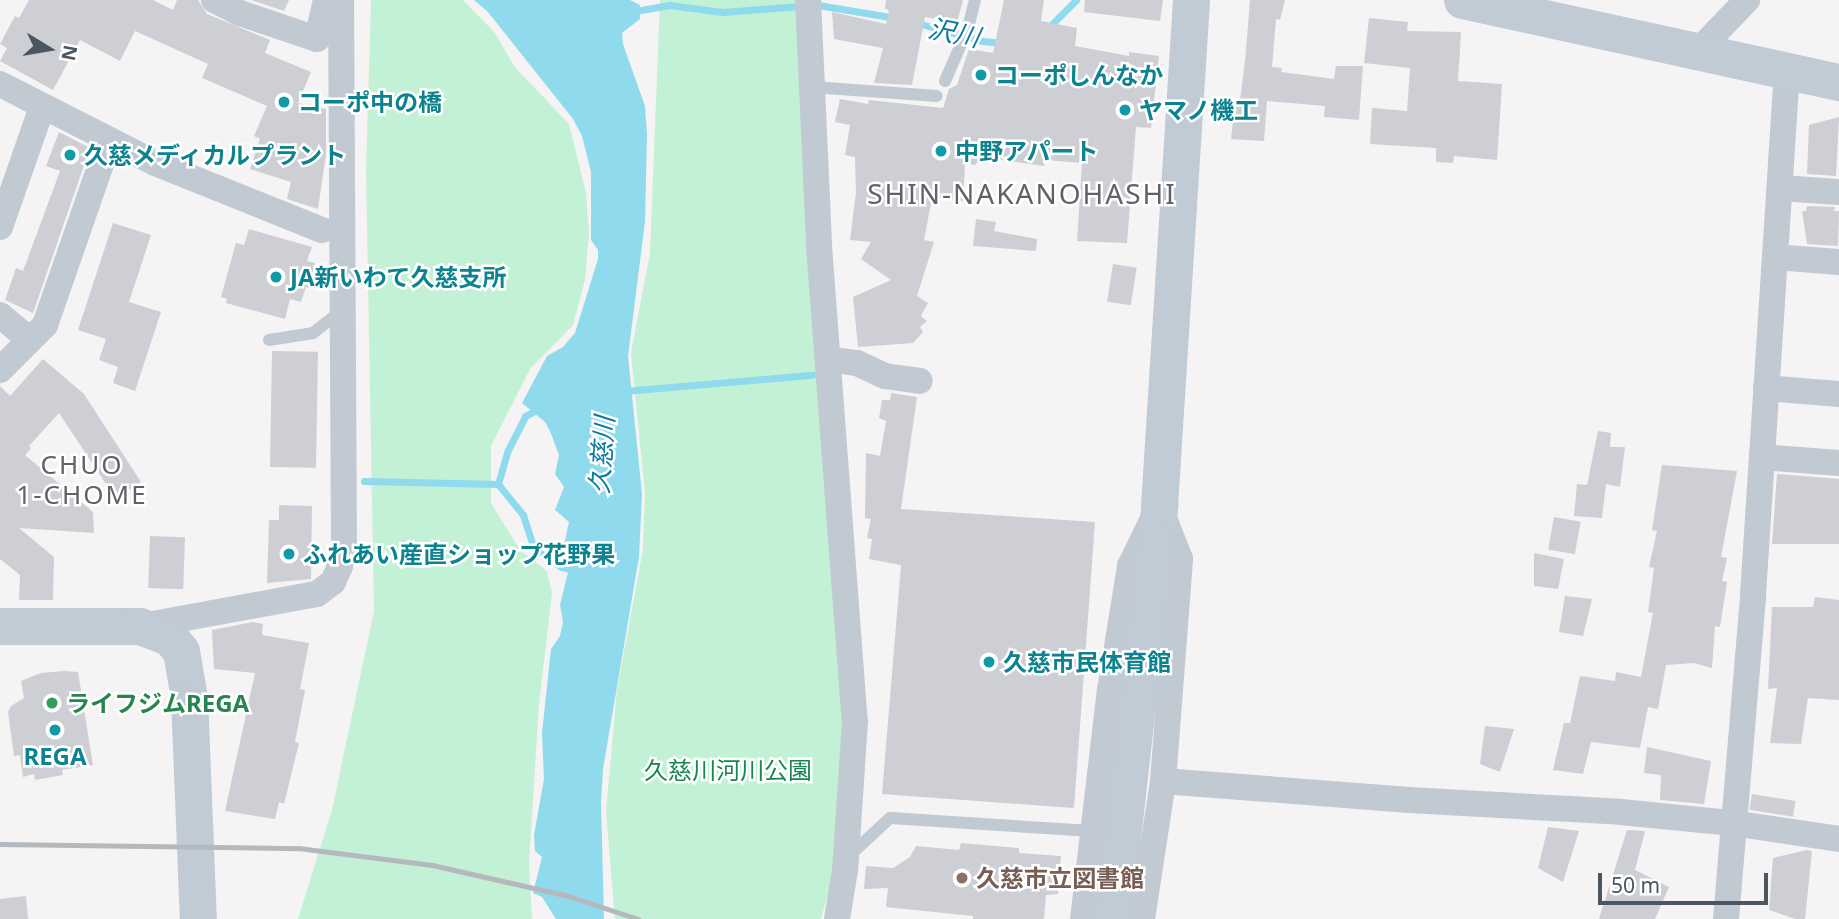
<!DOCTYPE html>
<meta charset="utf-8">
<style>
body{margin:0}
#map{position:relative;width:1839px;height:919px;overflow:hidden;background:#f5f3f3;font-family:"Noto Sans","Noto Sans JP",sans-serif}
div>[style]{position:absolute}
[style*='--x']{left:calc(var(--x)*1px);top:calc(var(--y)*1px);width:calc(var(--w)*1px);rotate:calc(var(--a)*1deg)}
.green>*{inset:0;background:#c3f1d5}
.water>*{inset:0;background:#90daee}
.stream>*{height:7px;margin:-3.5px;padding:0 3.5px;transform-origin:3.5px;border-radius:3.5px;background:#90daee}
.building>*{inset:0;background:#cdcfd5;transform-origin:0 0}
.lane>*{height:12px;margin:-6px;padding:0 6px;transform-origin:6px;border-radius:6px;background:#c1cad2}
.street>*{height:26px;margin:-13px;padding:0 13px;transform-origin:13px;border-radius:13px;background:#c1cad2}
.secondary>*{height:37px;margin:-18.5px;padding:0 18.5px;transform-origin:18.5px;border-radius:18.5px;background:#c1cbd6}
.rail>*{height:5px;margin:-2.5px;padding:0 2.5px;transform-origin:2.5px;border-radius:2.5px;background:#b5b8bd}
.dots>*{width:19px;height:19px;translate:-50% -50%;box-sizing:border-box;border:4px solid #fff;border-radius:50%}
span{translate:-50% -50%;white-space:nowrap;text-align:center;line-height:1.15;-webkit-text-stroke:5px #fff;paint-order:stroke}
.culture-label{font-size:24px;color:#0d838f;font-weight:700}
.left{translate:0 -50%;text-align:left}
.leisure-label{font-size:24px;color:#27864d;font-weight:700}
.park-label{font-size:24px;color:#17864f}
.education-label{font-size:24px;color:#785e54;font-weight:700}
.water-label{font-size:26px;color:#0c7c9b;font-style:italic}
.neighbourhood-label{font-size:26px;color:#5f6368;letter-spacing:2px}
.quarter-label{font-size:28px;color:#5f6368;letter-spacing:2px}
.north{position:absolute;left:14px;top:14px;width:70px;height:70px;-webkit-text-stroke:5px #fff;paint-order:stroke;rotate:101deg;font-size:19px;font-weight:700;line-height:28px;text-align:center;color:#4a5661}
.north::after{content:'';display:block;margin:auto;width:24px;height:32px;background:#4a5661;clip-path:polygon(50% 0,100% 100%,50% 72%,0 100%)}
.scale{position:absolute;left:1598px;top:873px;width:170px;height:32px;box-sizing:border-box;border:4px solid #4a5661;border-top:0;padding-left:9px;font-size:21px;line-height:24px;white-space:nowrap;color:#4a5661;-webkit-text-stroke:5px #fff;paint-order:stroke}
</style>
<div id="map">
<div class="green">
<div style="clip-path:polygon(371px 0,463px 0,495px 33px,514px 66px,569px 124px,586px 193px,589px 233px,585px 280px,573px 325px,530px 369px,491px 446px,491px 503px,520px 550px,547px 571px,552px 593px,539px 704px,529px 864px,532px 919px,298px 919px,332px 810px,374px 611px,366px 171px)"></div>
<div style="clip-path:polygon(660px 0,805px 0,847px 774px,830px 885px,821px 919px,615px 919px,606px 812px,617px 690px,643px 549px,645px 493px,631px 353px,650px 253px)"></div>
</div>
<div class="water">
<div style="clip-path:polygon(474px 0,630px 0,640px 5px,640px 19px,622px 33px,623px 44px,645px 106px,647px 134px,645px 222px,628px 356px,642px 494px,639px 557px,603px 769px,601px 801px,604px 919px,556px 919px,542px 897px,533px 893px,542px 857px,535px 851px,534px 835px,544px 779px,542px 733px,551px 649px,560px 636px,563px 622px,560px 605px,569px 568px,576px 556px,564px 545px,569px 522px,555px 510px,564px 487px,555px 474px,559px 455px,550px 431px,545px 422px,522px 403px,547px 356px,563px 347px,575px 333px,598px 259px,598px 250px,591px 240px,591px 172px,582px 136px,573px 119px,488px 12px)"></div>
</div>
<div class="stream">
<div style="--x:818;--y:5;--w:79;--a:9.5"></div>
<div style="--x:630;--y:12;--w:40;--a:-10"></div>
<div style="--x:669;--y:5;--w:54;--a:7.4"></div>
<div style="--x:723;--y:12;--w:77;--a:-4.5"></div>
<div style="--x:914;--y:22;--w:71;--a:15.6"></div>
<div style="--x:982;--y:41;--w:22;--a:5"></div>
<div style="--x:1047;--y:29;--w:41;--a:-45"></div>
<div style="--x:624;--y:391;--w:189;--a:-4.9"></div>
<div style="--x:364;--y:481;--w:134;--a:1.3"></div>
<div style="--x:498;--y:484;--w:40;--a:51"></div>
<div style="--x:523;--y:515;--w:36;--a:72"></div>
<div style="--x:534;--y:549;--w:33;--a:33"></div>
<div style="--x:562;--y:567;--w:16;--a:14"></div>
<div style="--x:498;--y:484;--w:35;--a:-74"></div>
<div style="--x:508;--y:450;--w:38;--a:-63"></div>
<div style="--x:525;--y:416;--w:16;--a:-27"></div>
</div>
<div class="building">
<div style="clip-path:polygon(29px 0,153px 0,173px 10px,177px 0,198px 0,207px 14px,270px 40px,265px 53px,311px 72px,298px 103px,326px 109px,326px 154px,318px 209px,287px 199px,291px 182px,250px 169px,260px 139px,254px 136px,267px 106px,202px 78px,208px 64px,135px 31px,120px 61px,80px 40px,53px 90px,0 61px,7px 48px,0 44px,15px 16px,19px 18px)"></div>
<div style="clip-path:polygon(251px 0,289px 0,284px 11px)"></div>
<div style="clip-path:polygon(886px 0,963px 0,957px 23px,925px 17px,912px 85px,874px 83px,883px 48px,834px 39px,832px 12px,886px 24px,889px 10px,885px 9px)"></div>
<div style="clip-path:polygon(1004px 0,1044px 0,1041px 21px,1077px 28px,1075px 46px,1129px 56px,1129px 52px,1159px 56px,1151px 128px,1136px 127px,1127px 243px,1077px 241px,1082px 163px,1045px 160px,1044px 166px,982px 157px,975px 165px,965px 164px,963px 201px,932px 198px,924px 240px,934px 242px,917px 296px,928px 303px,921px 316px,927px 321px,920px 327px,923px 332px,913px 343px,858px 347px,853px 297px,891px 280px,861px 259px,871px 242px,850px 240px,856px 192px,855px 157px,845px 155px,850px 125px,835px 122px,840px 99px,868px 104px,869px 100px,943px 108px,949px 89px,957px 85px,969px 49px,993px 53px)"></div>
<div style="clip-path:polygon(1085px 0,1163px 0,1160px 21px,1084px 12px)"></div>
<div style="clip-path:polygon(1250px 0,1285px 0,1280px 20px,1276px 19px,1272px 67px,1282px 68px,1281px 72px,1334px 79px,1336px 66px,1363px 66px,1359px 120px,1324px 117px,1325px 106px,1267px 101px,1264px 141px,1231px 139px,1235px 100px,1240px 100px,1245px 61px)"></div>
<div style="clip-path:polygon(1369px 18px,1408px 22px,1407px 31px,1461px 32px,1458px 81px,1502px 84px,1497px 160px,1454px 156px,1453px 163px,1436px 162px,1436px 148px,1370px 144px,1372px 108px,1407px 111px,1410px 68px,1364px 63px)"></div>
<div style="clip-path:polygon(1839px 117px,1836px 176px,1807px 174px,1809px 125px)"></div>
<div style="clip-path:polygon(59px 132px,90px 148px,33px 313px,5px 300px,16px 268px,23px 271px,60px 171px,46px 166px)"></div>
<div style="clip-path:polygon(1807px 206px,1835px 207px,1834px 211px,1839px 211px,1838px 246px,1807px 244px,1802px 211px,1806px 211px)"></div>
<div style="clip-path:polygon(976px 219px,996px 222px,994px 231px,1037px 239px,1036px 251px,973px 246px)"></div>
<div style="clip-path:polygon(113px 223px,151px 235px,129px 302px,161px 312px,135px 391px,113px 383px,118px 367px,99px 360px,106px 339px,78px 330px)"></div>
<div style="clip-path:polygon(249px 229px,312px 247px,307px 261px,315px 263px,309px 288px,306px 287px,301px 302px,290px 299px,285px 319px,226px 303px,227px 299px,221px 297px,236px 243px,244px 245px)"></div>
<div style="left:1113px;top:264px;width:24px;height:38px;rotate:9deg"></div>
<div style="left:272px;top:351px;width:46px;height:116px;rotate:1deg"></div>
<div style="clip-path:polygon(43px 359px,84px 394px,141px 482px,116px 499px,59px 413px,29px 446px,31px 448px,25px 455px,93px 512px,94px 533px,19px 528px,54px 557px,53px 600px,19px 600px,20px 575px,0 559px,0 386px,10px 396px)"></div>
<div style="clip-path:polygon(891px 393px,917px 397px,901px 509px,1095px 522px,1074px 808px,882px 794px,901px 565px,869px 559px,872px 539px,867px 538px,871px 519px,865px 518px,866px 453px,880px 456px,886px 421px,879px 418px,882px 400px,890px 400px)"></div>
<div style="clip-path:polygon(1598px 431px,1611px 433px,1610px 447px,1625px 447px,1620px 487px,1606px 484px,1602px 518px,1574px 516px,1577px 484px,1587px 485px)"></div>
<div style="clip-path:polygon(1662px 465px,1737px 471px,1721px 557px,1727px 558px,1722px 581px,1727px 582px,1720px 627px,1715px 626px,1712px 668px,1694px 663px,1666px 665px,1658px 709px,1648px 707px,1640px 748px,1591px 742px,1583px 774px,1553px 770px,1564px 723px,1570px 723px,1580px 676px,1615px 681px,1616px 672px,1641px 677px,1653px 613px,1648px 612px,1654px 568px,1649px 567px,1657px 531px,1652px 530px)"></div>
<div style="clip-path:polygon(1777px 474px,1839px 479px,1839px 544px,1772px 544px)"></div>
<div style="clip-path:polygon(279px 505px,312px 506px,311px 579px,267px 583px,269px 520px,279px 520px)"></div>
<div style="left:1554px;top:517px;width:27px;height:33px;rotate:10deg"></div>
<div style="left:150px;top:536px;width:35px;height:52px;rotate:2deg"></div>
<div style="clip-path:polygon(1534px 553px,1564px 559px,1558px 589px,1534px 586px)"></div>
<div style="clip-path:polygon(1565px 596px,1592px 599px,1583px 636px,1559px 632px)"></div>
<div style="clip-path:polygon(1815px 597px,1839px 600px,1839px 700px,1808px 698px,1801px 744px,1770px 743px,1777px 688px,1768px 689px,1772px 607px,1813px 607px)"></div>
<div style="clip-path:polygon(253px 622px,263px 624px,262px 635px,309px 643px,300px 689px,305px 690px,295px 742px,299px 743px,284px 804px,279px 802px,275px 819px,225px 811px,255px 673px,214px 669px,212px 630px)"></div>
<div style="clip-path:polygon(64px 671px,78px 672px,93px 765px,62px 770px,63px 775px,35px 780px,34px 774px,23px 777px,20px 755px,14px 756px,8px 712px,11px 706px,24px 698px,21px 681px,41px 673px)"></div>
<div style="clip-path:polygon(1485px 726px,1514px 729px,1500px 772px,1480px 764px)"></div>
<div style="clip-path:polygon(1647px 747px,1711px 761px,1704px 804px,1660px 800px,1661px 775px,1644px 773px)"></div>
<div style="left:1752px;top:794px;width:44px;height:16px;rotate:9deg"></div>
<div style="clip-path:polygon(1548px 827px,1579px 831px,1563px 882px,1538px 868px)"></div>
<div style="clip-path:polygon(1627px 830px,1645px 831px,1635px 870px,1669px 887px,1655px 919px,1599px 919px)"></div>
<div style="clip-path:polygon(961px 843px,1019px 848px,1019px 853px,1061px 856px,1058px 894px,1046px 895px,1044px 919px,973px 919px,973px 916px,886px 907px,888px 888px,864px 889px,866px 866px,893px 868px,910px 857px,916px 846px,959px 850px)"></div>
<div style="clip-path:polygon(1807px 850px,1812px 851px,1805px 919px,1795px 919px,1769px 910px,1773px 858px)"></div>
<div style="clip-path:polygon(26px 896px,28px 919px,0 919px,0 899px)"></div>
</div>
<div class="lane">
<div style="--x:945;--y:81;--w:58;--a:-66.5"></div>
<div style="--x:968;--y:28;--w:29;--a:-76"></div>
<div style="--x:812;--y:87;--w:125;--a:4.1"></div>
<div style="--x:269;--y:340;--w:45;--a:-9"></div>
<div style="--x:313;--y:333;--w:37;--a:-38"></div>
<div style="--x:849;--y:856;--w:56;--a:-42.8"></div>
<div style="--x:890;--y:818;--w:203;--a:3.7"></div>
</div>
<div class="street">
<div style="--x:214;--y:0;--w:29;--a:27"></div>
<div style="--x:240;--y:13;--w:81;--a:18.7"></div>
<div style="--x:317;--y:39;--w:40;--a:-77"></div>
<div style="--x:808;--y:0;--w:246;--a:87.4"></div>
<div style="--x:819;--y:246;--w:476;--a:85.7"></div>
<div style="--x:855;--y:721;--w:149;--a:93.8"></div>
<div style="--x:845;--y:870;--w:50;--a:99.3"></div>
<div style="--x:1698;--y:51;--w:71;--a:-46.1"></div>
<div style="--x:0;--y:84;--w:174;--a:27"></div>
<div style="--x:155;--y:163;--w:180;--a:21.9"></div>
<div style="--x:1780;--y:188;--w:59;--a:3.9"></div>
<div style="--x:0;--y:227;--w:127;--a:-70.7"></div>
<div style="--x:1775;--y:257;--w:64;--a:4.5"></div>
<div style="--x:0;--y:315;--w:39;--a:40"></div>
<div style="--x:828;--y:359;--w:29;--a:8"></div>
<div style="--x:857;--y:363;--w:31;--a:25"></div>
<div style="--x:885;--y:376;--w:35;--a:8"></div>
<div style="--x:0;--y:370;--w:64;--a:-45"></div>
<div style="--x:45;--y:325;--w:195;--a:-70.8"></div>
<div style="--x:1766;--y:388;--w:73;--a:4.7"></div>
<div style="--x:1762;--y:457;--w:77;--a:4.5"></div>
<div style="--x:142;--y:626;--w:178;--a:-10.4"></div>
<div style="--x:317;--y:594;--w:20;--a:-37"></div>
<div style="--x:333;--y:582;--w:17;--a:-66"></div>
<div style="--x:340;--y:566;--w:19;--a:-78"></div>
<div style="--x:344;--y:547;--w:547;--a:-90.31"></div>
<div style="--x:1163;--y:781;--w:247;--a:4.4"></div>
<div style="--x:1409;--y:800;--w:212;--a:3.2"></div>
<div style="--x:1621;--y:812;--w:112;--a:5.7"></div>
<div style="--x:1732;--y:823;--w:108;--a:8.5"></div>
<div style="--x:1083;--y:919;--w:231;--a:-83.3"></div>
<div style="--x:1110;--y:690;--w:126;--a:-80.8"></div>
<div style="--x:1130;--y:566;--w:48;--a:-64"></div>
<div style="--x:1142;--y:919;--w:140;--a:-81.3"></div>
<div style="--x:1163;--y:781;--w:223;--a:-85.6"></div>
<div style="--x:1180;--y:559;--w:55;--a:-111.4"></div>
<div style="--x:1726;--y:919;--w:325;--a:-85.2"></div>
<div style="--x:1753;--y:595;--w:526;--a:-86.29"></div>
</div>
<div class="secondary">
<div style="--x:1462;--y:0;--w:386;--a:12.3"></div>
<div style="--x:0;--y:626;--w:140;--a:0"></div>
<div style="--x:140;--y:626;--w:31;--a:21"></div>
<div style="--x:169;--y:637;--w:18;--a:49"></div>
<div style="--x:181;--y:651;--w:48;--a:80.3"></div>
<div style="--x:189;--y:698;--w:221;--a:87.7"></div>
<div style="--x:1113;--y:919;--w:416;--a:-83.6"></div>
<div style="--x:1159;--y:506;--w:507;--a:-86.38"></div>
</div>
<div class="rail">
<div style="--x:0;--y:844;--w:298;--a:0.8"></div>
<div style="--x:298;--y:848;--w:135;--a:7.2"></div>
<div style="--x:432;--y:865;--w:139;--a:12.8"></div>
<div style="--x:568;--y:896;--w:74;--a:18.2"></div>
</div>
<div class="dots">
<div style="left:981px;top:75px;background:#0f9aa8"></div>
<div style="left:284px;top:102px;background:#0f9aa8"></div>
<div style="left:1125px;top:110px;background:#0f9aa8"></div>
<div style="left:941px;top:151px;background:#0f9aa8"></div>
<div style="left:70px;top:155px;background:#0f9aa8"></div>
<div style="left:276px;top:277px;background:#0f9aa8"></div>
<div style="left:289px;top:554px;background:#0f9aa8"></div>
<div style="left:989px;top:662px;background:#0f9aa8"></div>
<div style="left:52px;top:703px;background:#2e9e5b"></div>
<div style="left:55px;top:730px;background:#0f9aa8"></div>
<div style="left:962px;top:878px;background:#8d6e63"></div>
</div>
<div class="culture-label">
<span class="left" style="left:995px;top:75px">コーポしんなか</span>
<span class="left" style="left:298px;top:102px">コーポ中の橋</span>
<span class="left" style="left:1139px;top:110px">ヤマノ機工</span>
<span class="left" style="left:955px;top:151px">中野アパート</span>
<span class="left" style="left:84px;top:155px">久慈メディカルプラント</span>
<span class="left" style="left:290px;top:277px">JA新いわて久慈支所</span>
<span class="left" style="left:303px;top:554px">ふれあい産直ショップ花野果</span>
<span class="left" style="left:1003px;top:662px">久慈市民体育館</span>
<span style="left:55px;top:756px">REGA</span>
</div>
<div class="leisure-label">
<span class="left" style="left:66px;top:703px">ライフジムREGA</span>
</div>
<div class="park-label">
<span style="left:728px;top:770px">久慈川河川公園</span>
</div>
<div class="education-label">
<span class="left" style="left:976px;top:878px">久慈市立図書館</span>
</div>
<div class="water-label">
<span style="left:954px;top:33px;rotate:11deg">沢川</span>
<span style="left:602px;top:455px;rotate:-86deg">久慈川</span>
</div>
<div class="neighbourhood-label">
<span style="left:82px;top:480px">CHUO<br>1-CHOME</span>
</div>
<div class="quarter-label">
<span style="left:1022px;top:193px">SHIN-NAKANOHASHI</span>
</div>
<div class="north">N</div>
<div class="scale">50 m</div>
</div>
